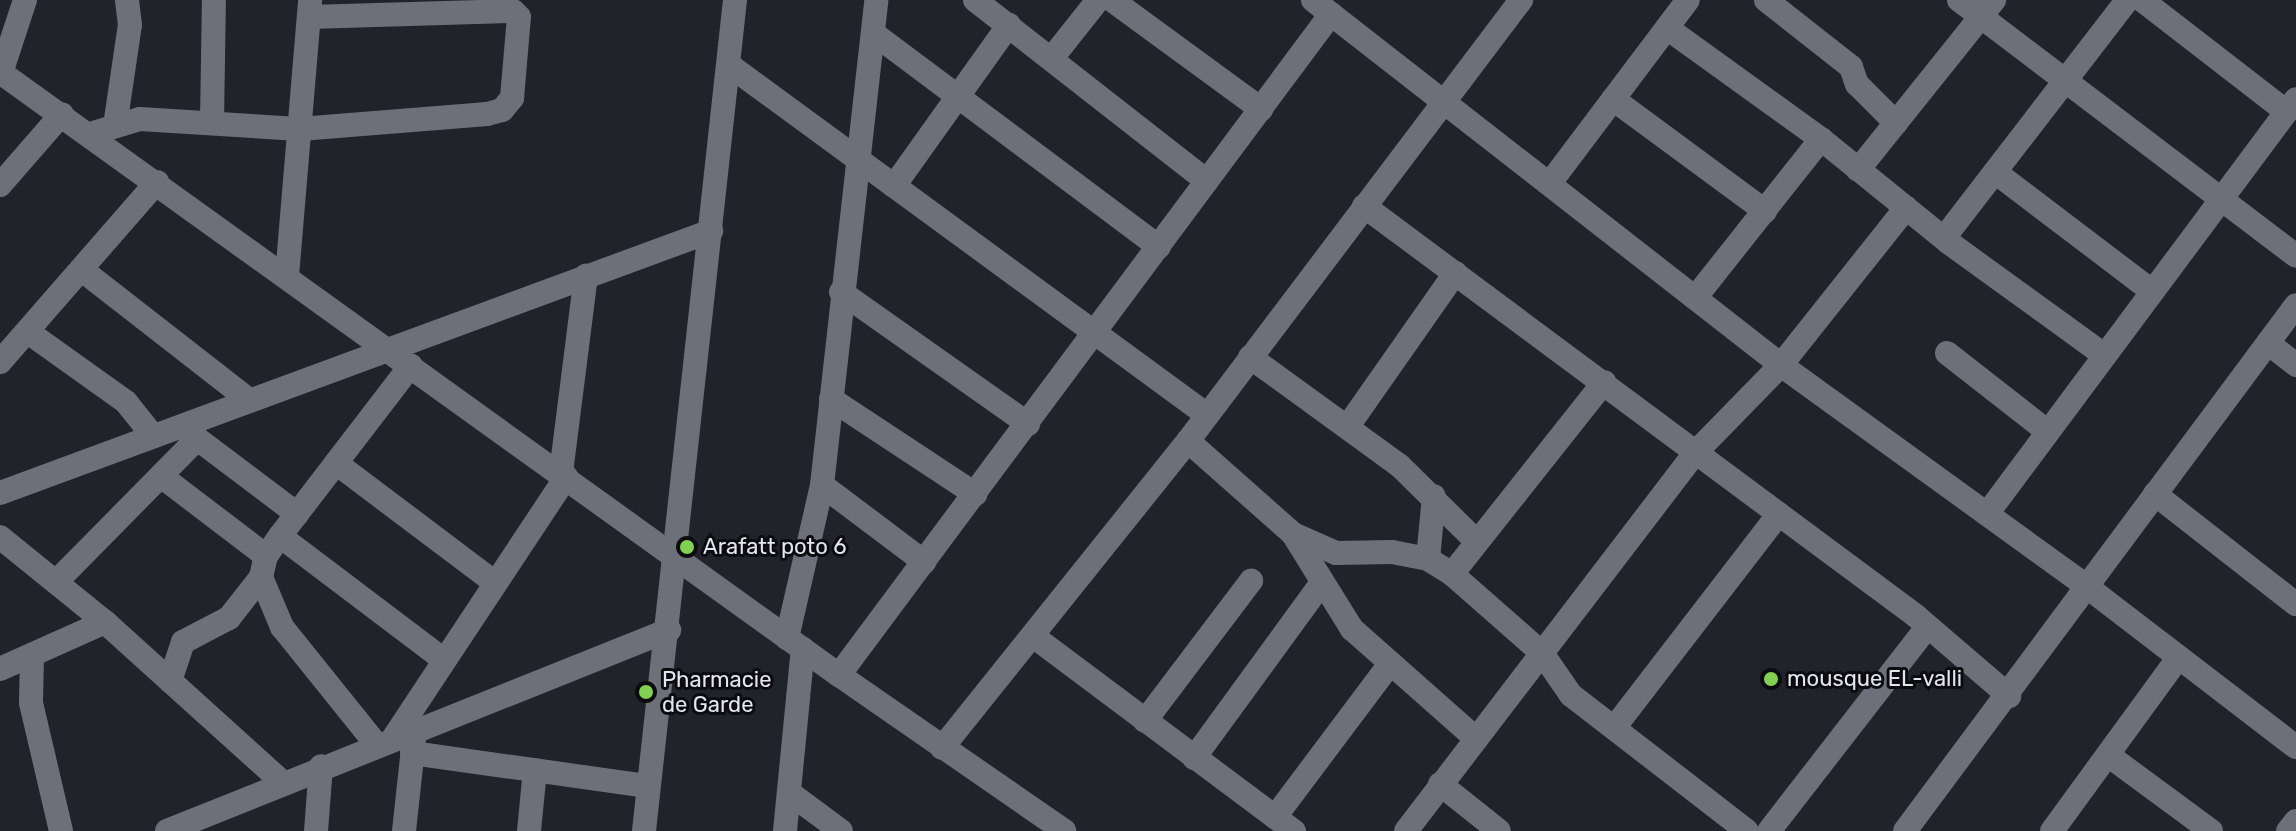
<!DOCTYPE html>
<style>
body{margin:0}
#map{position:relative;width:2296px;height:831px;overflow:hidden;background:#21232a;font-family:Rubik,sans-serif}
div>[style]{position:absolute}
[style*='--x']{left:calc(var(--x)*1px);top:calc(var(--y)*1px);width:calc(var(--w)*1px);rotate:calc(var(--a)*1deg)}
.minor>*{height:24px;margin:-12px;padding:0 12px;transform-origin:12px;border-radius:12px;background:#6e7079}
.dots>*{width:22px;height:22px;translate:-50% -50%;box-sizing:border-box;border:4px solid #0c0c10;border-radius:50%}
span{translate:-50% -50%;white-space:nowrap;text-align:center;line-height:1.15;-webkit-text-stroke:6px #0c0c10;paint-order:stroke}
.poi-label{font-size:22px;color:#e5e6eb}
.left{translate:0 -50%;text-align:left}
</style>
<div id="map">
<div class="minor">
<div style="--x:975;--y:0;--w:294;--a:38"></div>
<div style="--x:1112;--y:0;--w:185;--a:36.2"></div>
<div style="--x:1313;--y:0;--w:594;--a:37.95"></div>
<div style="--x:1781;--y:365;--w:377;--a:35.9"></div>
<div style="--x:2086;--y:586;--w:265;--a:37.5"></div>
<div style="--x:1766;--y:0;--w:108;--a:38.2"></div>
<div style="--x:1851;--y:67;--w:18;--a:71"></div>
<div style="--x:1857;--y:84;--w:55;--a:45"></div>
<div style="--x:1959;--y:0;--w:423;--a:37.2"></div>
<div style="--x:2142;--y:0;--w:183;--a:37.7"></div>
<div style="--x:1667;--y:28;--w:190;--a:35.8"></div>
<div style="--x:1821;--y:139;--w:164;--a:39"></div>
<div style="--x:1948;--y:242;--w:193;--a:35.9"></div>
<div style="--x:873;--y:33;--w:357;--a:36.8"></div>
<div style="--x:1052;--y:58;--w:74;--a:-51.6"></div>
<div style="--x:729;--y:65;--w:592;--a:36.21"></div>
<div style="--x:0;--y:72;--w:1033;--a:35.71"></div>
<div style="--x:839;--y:675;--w:274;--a:34.7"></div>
<div style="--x:1;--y:73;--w:77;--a:-71.8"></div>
<div style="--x:1613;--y:99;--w:189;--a:36.4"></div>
<div style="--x:212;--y:122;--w:122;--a:-89.1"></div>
<div style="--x:115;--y:126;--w:102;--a:-81.6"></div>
<div style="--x:130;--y:25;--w:25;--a:-97"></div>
<div style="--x:90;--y:134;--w:52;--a:-16.7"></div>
<div style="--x:140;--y:119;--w:160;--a:3.6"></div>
<div style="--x:300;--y:129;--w:188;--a:-4.6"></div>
<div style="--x:487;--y:114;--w:16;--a:-15"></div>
<div style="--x:502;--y:110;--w:16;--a:-50"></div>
<div style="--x:512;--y:98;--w:81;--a:-85.1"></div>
<div style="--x:519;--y:17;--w:8;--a:-135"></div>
<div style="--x:513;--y:11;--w:204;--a:178.3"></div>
<div style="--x:1858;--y:170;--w:218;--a:-51.3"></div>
<div style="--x:1995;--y:172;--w:197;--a:37.2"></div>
<div style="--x:1550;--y:183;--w:229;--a:-53"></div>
<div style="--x:0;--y:185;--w:94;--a:-48.9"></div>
<div style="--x:894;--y:186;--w:198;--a:-54.5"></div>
<div style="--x:1364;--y:206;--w:688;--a:36.6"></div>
<div style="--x:1916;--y:616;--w:123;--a:40.7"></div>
<div style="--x:1944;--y:238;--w:300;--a:-52.4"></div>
<div style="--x:82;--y:270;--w:212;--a:37.9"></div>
<div style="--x:287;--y:276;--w:277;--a:-85.2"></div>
<div style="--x:841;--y:292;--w:229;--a:35.2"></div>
<div style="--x:1695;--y:298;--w:203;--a:-51.6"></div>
<div style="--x:28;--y:332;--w:120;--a:35.5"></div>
<div style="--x:126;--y:402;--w:43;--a:51.5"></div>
<div style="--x:2268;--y:343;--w:36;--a:38"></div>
<div style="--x:1947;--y:353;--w:127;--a:38"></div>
<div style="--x:1250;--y:357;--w:185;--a:36"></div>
<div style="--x:1400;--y:466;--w:107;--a:44.6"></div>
<div style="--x:0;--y:362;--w:239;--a:-48.9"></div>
<div style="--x:831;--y:399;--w:173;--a:33.4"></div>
<div style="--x:1348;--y:426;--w:187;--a:-55"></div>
<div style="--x:187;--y:431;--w:138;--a:37"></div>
<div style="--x:1188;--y:441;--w:140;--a:41.5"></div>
<div style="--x:1293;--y:534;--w:112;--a:58.2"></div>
<div style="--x:1352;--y:629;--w:163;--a:41.5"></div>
<div style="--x:336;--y:463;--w:199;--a:37"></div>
<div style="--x:561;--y:473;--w:199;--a:-82.8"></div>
<div style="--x:161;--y:476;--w:132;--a:37.3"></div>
<div style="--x:822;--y:485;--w:128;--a:37"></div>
<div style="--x:0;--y:493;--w:758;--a:-20.23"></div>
<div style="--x:2155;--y:494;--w:179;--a:38"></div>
<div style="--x:1987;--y:514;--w:517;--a:-53.33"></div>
<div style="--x:1293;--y:534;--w:47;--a:23.8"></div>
<div style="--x:1336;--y:553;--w:56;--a:-1"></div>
<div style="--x:1392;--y:552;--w:37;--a:11"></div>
<div style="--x:1428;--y:559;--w:28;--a:32"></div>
<div style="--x:1452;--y:574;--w:120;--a:41.3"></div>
<div style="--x:1542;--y:653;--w:51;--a:55.4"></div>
<div style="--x:1571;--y:695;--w:222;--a:37.7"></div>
<div style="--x:280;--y:536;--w:206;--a:37.1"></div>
<div style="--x:0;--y:537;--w:135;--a:39"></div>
<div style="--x:105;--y:622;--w:237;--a:42.1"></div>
<div style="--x:1428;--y:559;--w:63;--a:-84.6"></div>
<div style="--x:1452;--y:574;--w:245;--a:-51.6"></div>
<div style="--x:56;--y:582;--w:201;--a:-45.4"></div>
<div style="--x:1033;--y:636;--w:326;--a:36.8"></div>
<div style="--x:787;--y:638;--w:157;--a:-77.1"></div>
<div style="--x:822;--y:485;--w:488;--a:-83.6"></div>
<div style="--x:32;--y:655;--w:48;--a:91.2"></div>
<div style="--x:31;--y:703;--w:131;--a:76.8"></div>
<div style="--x:0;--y:669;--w:115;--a:-24.1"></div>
<div style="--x:839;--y:675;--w:824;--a:-53.34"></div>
<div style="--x:170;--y:681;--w:41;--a:-71.6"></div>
<div style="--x:183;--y:642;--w:52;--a:-27.6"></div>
<div style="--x:229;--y:618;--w:52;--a:-52"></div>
<div style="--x:1145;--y:721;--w:176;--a:-52.9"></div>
<div style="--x:1614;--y:728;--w:270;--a:-52.4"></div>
<div style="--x:394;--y:737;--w:312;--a:-56.5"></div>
<div style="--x:376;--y:744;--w:150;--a:-128.8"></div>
<div style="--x:282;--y:627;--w:54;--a:-112.8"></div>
<div style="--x:261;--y:577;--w:22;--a:-77"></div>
<div style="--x:266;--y:556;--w:24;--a:-55"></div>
<div style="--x:280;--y:536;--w:215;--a:-52.5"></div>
<div style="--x:942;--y:748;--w:393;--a:-51.3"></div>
<div style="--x:1188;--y:441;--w:553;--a:-52.94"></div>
<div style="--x:412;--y:753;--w:238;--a:8"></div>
<div style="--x:2108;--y:755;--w:128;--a:36.4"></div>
<div style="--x:1194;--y:758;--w:214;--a:-53.9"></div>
<div style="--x:1440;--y:784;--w:75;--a:38.5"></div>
<div style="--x:791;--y:794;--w:62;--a:36.5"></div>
<div style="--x:1275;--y:817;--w:190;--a:-53.1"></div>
<div style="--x:167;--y:831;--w:541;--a:-21.82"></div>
<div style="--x:316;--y:831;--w:65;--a:-85.6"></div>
<div style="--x:404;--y:831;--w:93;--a:-83.8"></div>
<div style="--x:529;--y:831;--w:61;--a:-84.4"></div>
<div style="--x:644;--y:831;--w:836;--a:-83.75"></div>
<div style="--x:785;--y:831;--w:183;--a:-84.4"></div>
<div style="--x:1406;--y:831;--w:479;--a:-52.6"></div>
<div style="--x:1697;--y:451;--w:120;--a:-45.7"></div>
<div style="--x:1781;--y:365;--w:201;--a:-51.5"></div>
<div style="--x:1769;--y:831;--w:258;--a:-52.2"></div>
<div style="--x:1905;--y:831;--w:655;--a:-53.37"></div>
<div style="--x:2052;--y:831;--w:215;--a:-53.9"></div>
<div style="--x:2288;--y:831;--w:13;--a:-51"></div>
</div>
<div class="dots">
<div style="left:687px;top:547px;background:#81d051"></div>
<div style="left:1771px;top:679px;background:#81d051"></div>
<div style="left:646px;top:692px;background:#81d051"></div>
</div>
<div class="poi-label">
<span class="left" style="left:703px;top:547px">Arafatt poto 6</span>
<span class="left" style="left:662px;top:692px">Pharmacie<br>de Garde</span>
<span class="left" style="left:1787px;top:679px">mousque EL-valli</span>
</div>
</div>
